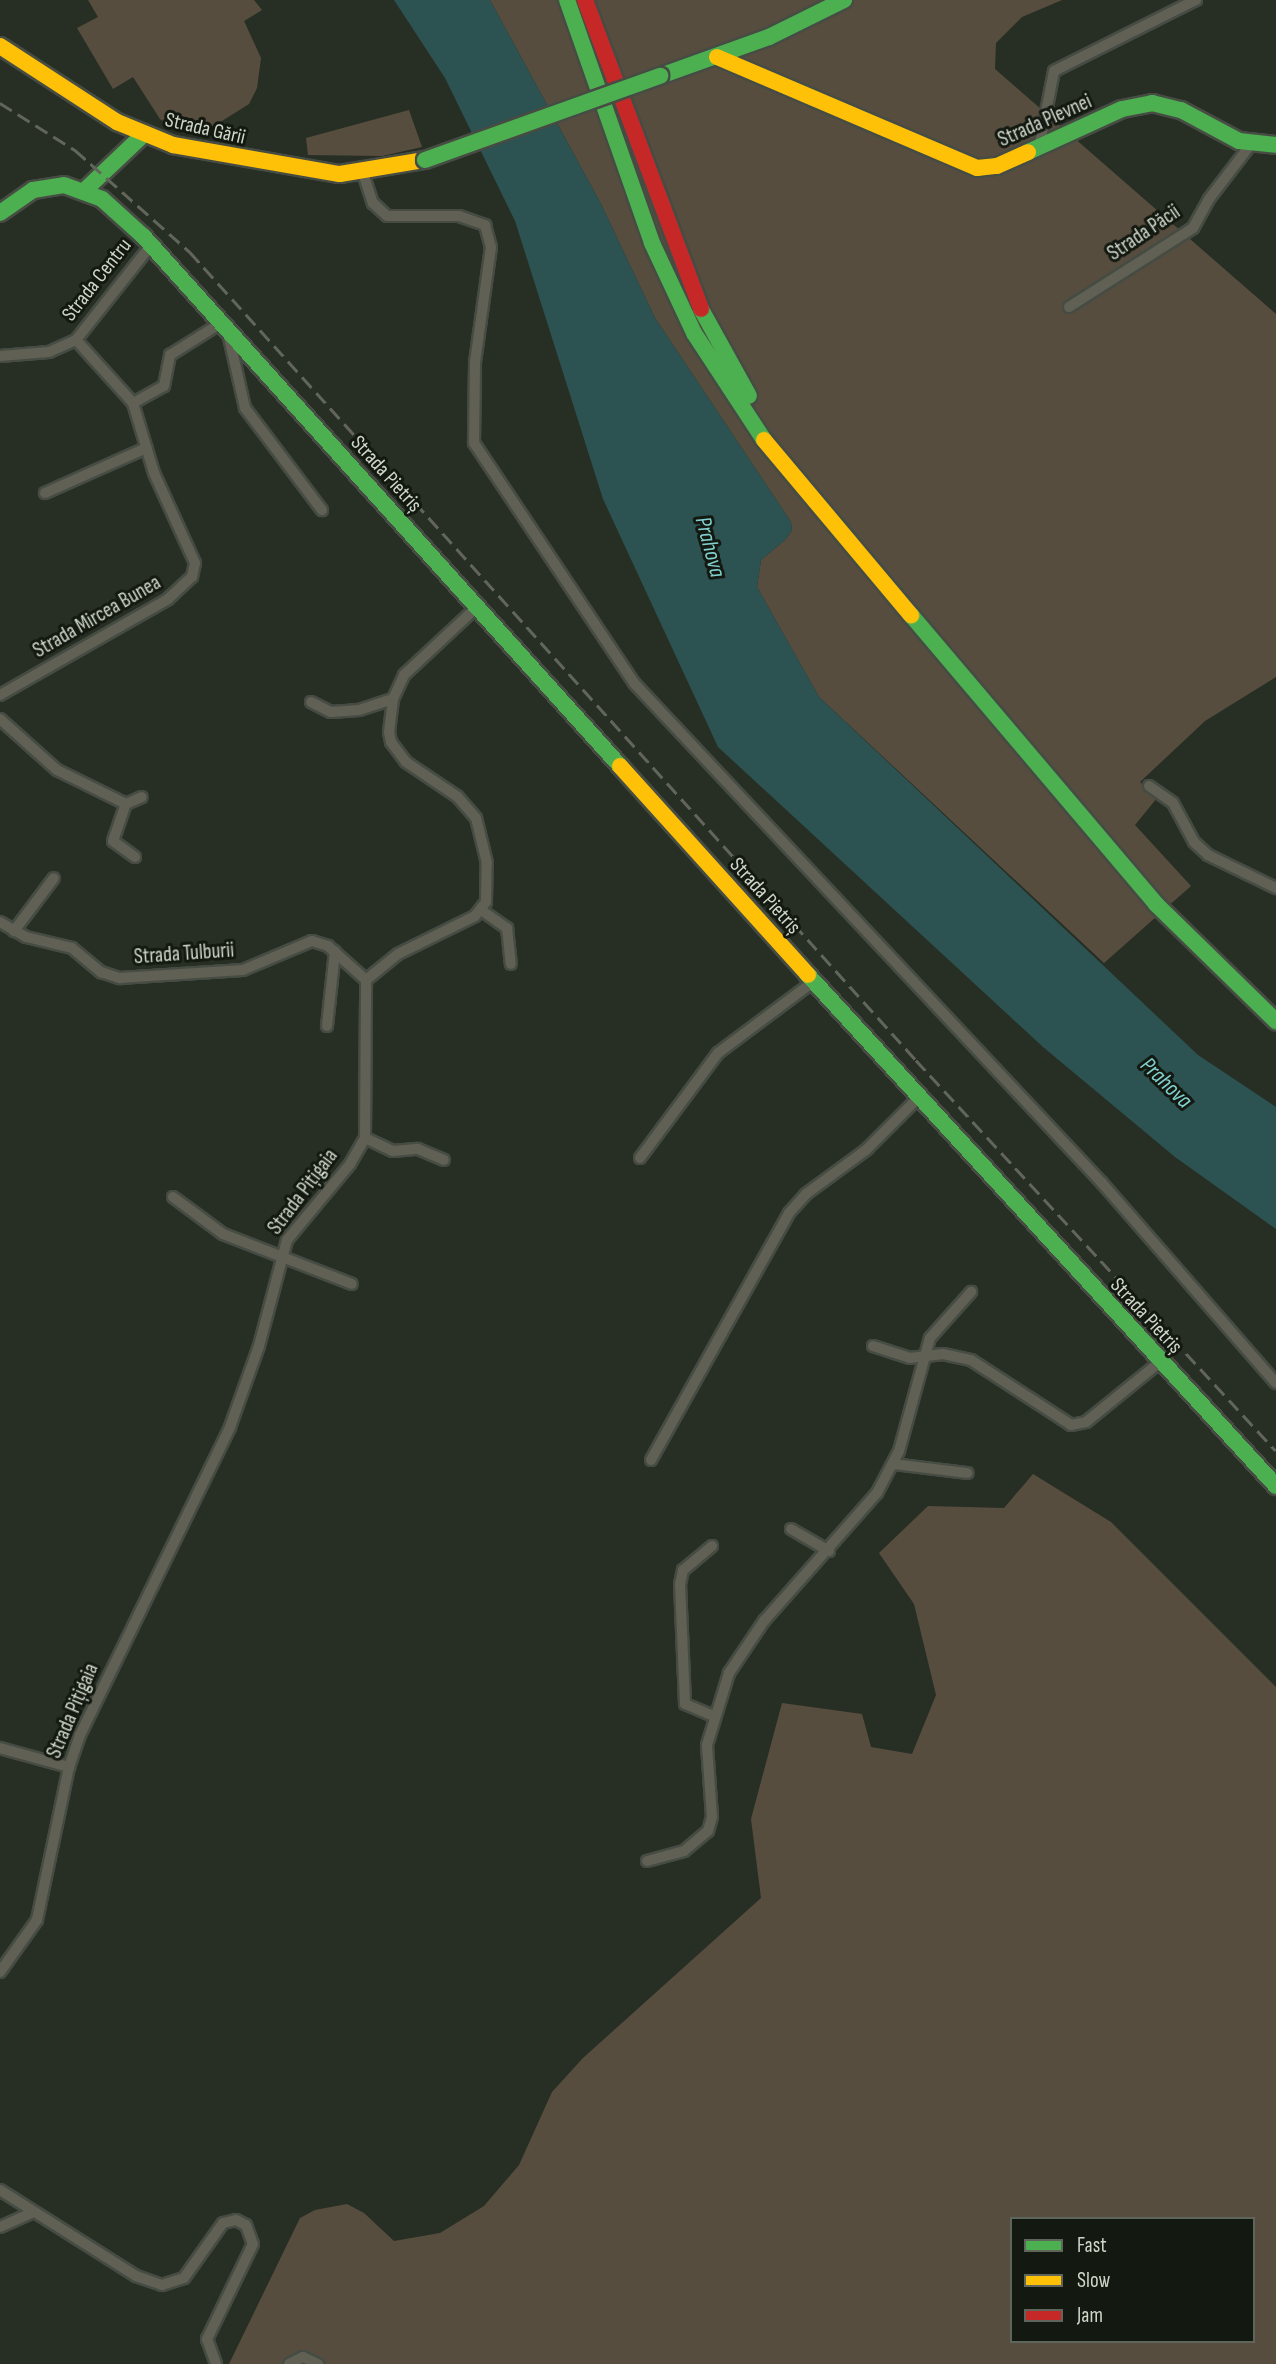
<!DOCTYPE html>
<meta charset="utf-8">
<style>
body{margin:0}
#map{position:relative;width:1276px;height:2364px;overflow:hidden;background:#272f24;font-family:"Sofia Sans Condensed",sans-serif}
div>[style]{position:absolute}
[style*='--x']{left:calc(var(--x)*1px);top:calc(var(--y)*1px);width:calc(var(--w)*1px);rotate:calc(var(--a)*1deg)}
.green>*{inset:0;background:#574d3f}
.water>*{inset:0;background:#2c5252}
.roads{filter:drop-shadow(2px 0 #464c43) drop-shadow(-2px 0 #464c43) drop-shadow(0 2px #464c43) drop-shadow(0 -2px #464c43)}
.street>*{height:10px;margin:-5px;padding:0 5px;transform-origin:5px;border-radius:5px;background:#606055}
.fast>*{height:16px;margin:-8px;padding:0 8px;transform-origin:8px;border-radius:8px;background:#4caf50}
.slow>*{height:16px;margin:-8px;padding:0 8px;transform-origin:8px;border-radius:8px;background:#ffc107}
.jam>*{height:16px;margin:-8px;padding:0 8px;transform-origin:8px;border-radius:8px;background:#c62828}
.rail>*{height:2.5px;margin-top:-1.25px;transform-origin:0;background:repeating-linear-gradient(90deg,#62655a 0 14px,transparent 0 21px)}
.bridges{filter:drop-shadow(2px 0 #464c43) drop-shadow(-2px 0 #464c43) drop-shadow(0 2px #464c43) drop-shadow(0 -2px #464c43)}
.fast-bridge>*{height:16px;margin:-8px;padding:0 8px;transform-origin:8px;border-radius:8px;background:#4caf50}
span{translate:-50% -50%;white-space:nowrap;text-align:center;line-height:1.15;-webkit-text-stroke:6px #131910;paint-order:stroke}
.street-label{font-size:21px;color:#ced6ca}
.water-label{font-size:23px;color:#81d0d0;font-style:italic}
.legend{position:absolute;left:1010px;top:2217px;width:245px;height:126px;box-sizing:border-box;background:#131910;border:2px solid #5e655a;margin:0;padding:9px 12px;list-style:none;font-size:21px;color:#ced6ca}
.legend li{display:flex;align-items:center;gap:14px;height:35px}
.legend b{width:35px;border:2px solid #5e655a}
</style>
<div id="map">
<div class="green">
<div style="clip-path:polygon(88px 0,254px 0,262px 10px,244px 21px,261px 58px,257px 88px,249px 104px,214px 126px,172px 127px,160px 119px,133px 77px,113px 89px,77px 28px,98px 17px)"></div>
<div style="clip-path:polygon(490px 0,1062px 0,1022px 17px,996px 43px,995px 69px,1276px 314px,1276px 677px,1205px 721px,1140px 782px,1157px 798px,1135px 825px,1191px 886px,1104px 963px,819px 697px,757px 587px,761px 560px,786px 539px,792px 530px,791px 522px,655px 318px,601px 204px)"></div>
<div style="clip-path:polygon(409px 110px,422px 147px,382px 156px,308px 155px,306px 138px)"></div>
<div style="clip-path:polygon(evenodd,1033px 1474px,1111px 1522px,1276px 1687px,1276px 2364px,229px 2364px,300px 2218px,315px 2210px,347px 2204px,364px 2213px,394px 2241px,440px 2233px,484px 2206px,519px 2165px,552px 2092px,583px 2058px,761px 1898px,751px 1819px,782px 1703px,862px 1714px,871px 1747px,912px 1754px,936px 1695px,914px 1604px,879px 1553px,928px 1506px,1004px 1508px,1033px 1474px,1012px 2219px,1253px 2219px,1253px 2341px,1012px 2341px,1012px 2219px)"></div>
</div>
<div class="water">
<div style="clip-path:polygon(394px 0,490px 0,601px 204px,655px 318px,791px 522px,792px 530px,786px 539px,761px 560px,757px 587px,819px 697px,1198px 1055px,1276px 1107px,1276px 1229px,1175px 1157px,1043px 1047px,718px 747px,603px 499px,515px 221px,445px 78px)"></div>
</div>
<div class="roads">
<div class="street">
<div style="--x:1039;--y:148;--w:78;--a:-79"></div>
<div style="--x:1054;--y:71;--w:159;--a:-26.6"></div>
<div style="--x:363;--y:173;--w:32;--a:72"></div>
<div style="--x:373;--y:203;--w:19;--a:43"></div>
<div style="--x:387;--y:216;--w:72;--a:0"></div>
<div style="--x:459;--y:216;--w:28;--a:19"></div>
<div style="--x:485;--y:225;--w:23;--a:75"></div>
<div style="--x:491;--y:247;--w:117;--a:97.9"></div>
<div style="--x:475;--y:363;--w:80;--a:90.7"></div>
<div style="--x:474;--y:443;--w:288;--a:56.3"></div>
<div style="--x:634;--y:683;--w:685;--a:46.89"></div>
<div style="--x:1102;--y:1183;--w:265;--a:49"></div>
<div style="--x:1069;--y:307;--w:147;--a:-32.5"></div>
<div style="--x:1193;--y:228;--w:33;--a:-61"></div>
<div style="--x:1209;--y:199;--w:69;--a:-52.6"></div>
<div style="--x:228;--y:333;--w:77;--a:77.2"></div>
<div style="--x:245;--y:408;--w:128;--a:53"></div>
<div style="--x:0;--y:356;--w:49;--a:-4.7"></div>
<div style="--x:49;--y:352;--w:30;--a:-24"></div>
<div style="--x:76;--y:340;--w:121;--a:-51.7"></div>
<div style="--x:133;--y:403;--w:35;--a:-29"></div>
<div style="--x:164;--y:386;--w:32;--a:-79"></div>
<div style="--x:170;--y:355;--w:60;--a:-32.1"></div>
<div style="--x:45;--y:493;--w:111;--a:-24"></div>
<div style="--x:0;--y:695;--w:193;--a:-29.7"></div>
<div style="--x:168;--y:599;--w:33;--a:-43"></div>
<div style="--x:192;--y:577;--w:14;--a:-78"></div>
<div style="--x:195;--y:563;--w:99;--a:-114.5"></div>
<div style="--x:154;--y:473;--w:73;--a:-106.7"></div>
<div style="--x:133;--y:403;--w:85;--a:-132.1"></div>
<div style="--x:311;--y:702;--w:22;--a:27"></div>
<div style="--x:331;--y:712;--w:28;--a:-4"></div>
<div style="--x:359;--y:710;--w:36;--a:-18"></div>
<div style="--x:0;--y:719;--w:76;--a:41.8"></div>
<div style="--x:57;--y:770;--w:77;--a:26.2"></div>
<div style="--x:1149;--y:786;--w:29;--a:35"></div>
<div style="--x:1173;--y:803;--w:44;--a:61.7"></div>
<div style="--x:1194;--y:842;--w:19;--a:43"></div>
<div style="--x:1208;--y:855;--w:76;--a:25.9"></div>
<div style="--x:135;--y:857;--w:27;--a:-144"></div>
<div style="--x:113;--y:841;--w:39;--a:-71"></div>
<div style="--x:126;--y:804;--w:17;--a:-24"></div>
<div style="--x:481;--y:910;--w:32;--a:35"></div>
<div style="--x:507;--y:928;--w:36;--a:84"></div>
<div style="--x:0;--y:922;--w:30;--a:30"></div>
<div style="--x:26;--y:937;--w:47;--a:13.4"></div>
<div style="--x:72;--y:948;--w:38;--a:40"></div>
<div style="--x:101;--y:972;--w:20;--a:18"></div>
<div style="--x:120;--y:978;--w:123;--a:-3.7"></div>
<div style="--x:243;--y:970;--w:75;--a:-22.8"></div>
<div style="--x:312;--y:941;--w:17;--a:17"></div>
<div style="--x:328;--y:946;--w:51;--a:41.8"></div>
<div style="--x:14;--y:931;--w:66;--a:-53"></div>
<div style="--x:327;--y:1026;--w:75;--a:-83.9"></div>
<div style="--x:365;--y:1138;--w:31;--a:25"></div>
<div style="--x:393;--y:1151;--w:25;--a:-5"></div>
<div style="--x:418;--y:1149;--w:28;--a:23"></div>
<div style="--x:640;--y:1158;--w:131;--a:-53.4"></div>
<div style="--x:718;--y:1053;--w:119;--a:-36.8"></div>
<div style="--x:173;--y:1197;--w:62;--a:36.5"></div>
<div style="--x:223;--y:1234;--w:138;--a:21.2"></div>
<div style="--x:873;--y:1346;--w:39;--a:18"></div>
<div style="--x:910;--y:1358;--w:33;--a:-7"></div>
<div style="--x:943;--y:1354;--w:29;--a:12"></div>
<div style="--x:971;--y:1360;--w:119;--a:33"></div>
<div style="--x:1071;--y:1425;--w:15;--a:-11"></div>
<div style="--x:1086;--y:1422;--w:95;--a:-39"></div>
<div style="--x:651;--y:1460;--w:283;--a:-60.8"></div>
<div style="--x:789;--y:1213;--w:25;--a:-48"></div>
<div style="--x:806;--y:1194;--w:74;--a:-36.3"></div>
<div style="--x:866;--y:1150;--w:74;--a:-45"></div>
<div style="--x:893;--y:1464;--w:75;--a:6.9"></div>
<div style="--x:791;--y:1529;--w:44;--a:30.1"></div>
<div style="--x:712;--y:1546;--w:38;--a:140"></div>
<div style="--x:683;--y:1570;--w:14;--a:102"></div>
<div style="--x:680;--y:1584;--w:120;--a:87.6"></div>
<div style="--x:685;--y:1704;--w:30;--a:23"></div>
<div style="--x:0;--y:1748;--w:72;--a:15.4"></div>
<div style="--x:647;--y:1861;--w:38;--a:-15"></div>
<div style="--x:684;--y:1851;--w:31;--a:-40"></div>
<div style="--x:708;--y:1831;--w:15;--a:-74"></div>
<div style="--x:712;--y:1817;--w:72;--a:-94"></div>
<div style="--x:707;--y:1745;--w:75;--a:-73"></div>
<div style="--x:729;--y:1673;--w:63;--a:-56.1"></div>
<div style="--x:764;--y:1621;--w:171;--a:-48.6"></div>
<div style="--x:877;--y:1493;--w:47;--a:-62.4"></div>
<div style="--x:899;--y:1451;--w:117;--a:-74.7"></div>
<div style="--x:930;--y:1338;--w:62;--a:-48.3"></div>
<div style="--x:0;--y:1972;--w:64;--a:-54.6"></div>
<div style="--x:37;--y:1920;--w:156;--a:-78.2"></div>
<div style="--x:69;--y:1767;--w:34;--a:-71"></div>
<div style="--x:80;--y:1735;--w:343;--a:-64"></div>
<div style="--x:230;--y:1427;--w:86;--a:-70.3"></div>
<div style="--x:259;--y:1346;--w:110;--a:-75.2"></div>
<div style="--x:287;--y:1240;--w:99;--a:-50.3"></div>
<div style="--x:350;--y:1164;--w:30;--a:-60"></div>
<div style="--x:365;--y:1138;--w:158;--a:-89.6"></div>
<div style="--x:366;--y:980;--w:41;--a:-39.1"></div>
<div style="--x:398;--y:954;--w:86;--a:-26.3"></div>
<div style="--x:475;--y:916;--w:18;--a:-52"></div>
<div style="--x:486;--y:902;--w:39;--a:-89"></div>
<div style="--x:487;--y:863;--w:46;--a:-103.7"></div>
<div style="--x:476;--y:818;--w:28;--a:-131"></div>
<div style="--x:458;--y:797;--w:63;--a:-146.1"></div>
<div style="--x:406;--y:762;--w:25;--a:-127"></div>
<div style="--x:391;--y:742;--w:10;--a:-101"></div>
<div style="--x:389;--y:732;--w:33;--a:-83"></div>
<div style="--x:393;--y:699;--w:26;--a:-65"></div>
<div style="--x:404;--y:675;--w:101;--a:-43"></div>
<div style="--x:0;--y:2190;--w:161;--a:32.3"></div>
<div style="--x:136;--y:2276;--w:28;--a:19"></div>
<div style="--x:162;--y:2285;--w:23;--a:-18"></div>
<div style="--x:184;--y:2278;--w:67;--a:-54.7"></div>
<div style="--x:223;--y:2223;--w:13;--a:-13"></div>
<div style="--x:236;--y:2220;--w:11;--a:27"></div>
<div style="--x:246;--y:2225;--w:20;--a:70"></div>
<div style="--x:253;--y:2244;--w:106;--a:115.8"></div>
<div style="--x:207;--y:2339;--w:27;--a:70"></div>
<div style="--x:0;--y:2227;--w:35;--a:-24"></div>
<div style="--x:289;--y:2364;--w:16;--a:-27"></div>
<div style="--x:303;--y:2357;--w:17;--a:25"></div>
</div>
<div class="fast">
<div style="--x:567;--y:0;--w:257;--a:70.7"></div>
<div style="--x:652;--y:243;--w:99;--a:65"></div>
<div style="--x:694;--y:333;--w:128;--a:56.8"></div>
<div style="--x:660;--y:76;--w:116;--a:-19.7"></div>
<div style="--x:769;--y:37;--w:84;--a:-26.3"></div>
<div style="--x:1028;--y:152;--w:103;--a:-24.6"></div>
<div style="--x:1122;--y:109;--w:31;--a:-11"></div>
<div style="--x:1152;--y:103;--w:30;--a:14"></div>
<div style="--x:1181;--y:110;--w:66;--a:28.1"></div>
<div style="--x:1239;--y:141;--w:37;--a:6"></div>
<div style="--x:85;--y:190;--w:79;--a:-43.5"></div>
<div style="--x:0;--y:213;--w:40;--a:-34.9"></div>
<div style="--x:33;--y:190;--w:31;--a:-9"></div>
<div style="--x:64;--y:185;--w:40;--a:20.2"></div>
<div style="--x:102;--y:199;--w:55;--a:42.1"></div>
<div style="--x:143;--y:236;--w:713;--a:48.01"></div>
<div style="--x:701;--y:309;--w:99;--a:61.1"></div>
<div style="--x:911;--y:615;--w:379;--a:49.7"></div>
<div style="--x:1156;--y:904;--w:168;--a:44.3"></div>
<div style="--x:808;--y:975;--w:693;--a:47.51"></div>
</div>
<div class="slow">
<div style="--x:0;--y:46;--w:140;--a:33"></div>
<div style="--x:117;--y:122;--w:61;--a:22.3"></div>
<div style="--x:173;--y:145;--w:169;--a:9.9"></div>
<div style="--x:340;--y:174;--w:86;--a:-9.4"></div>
<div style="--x:717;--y:57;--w:283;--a:23.1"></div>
<div style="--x:977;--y:168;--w:20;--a:-6"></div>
<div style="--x:997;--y:166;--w:34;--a:-24"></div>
<div style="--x:764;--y:440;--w:229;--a:50"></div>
<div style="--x:620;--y:766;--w:281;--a:48"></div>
</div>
<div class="jam">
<div style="--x:585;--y:0;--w:330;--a:69.4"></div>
</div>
</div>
<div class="rail">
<div style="--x:0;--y:103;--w:89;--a:32.1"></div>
<div style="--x:75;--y:150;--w:154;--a:41.6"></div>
<div style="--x:190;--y:252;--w:1086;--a:48.06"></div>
<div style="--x:916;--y:1060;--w:531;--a:47.36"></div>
</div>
<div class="bridges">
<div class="fast-bridge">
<div style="--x:425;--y:160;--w:250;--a:-19.7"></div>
</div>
</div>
<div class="street-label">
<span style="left:1045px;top:121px;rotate:-24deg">Strada Plevnei</span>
<span style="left:205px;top:129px;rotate:13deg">Strada Gării</span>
<span style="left:1144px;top:233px;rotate:-34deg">Strada Păcii</span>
<span style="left:97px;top:280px;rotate:-52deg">Strada Centru</span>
<span style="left:386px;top:474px;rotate:48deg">Strada Pietriș</span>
<span style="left:97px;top:617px;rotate:-30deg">Strada Mircea Bunea</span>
<span style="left:765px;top:896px;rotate:48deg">Strada Pietriș</span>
<span style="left:184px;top:954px;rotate:-4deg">Strada Tulburii</span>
<span style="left:303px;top:1192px;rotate:-53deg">Strada Pițigaia</span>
<span style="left:1146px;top:1316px;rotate:47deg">Strada Pietriș</span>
<span style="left:73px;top:1711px;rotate:-67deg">Strada Pițigaia</span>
</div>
<div class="water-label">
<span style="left:710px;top:547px;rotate:75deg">Prahova</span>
<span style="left:1166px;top:1083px;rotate:44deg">Prahova</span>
</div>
<ul class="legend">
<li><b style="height:9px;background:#4caf50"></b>Fast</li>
<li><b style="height:9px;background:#ffc107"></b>Slow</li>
<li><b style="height:9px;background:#c62828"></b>Jam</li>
</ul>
</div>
